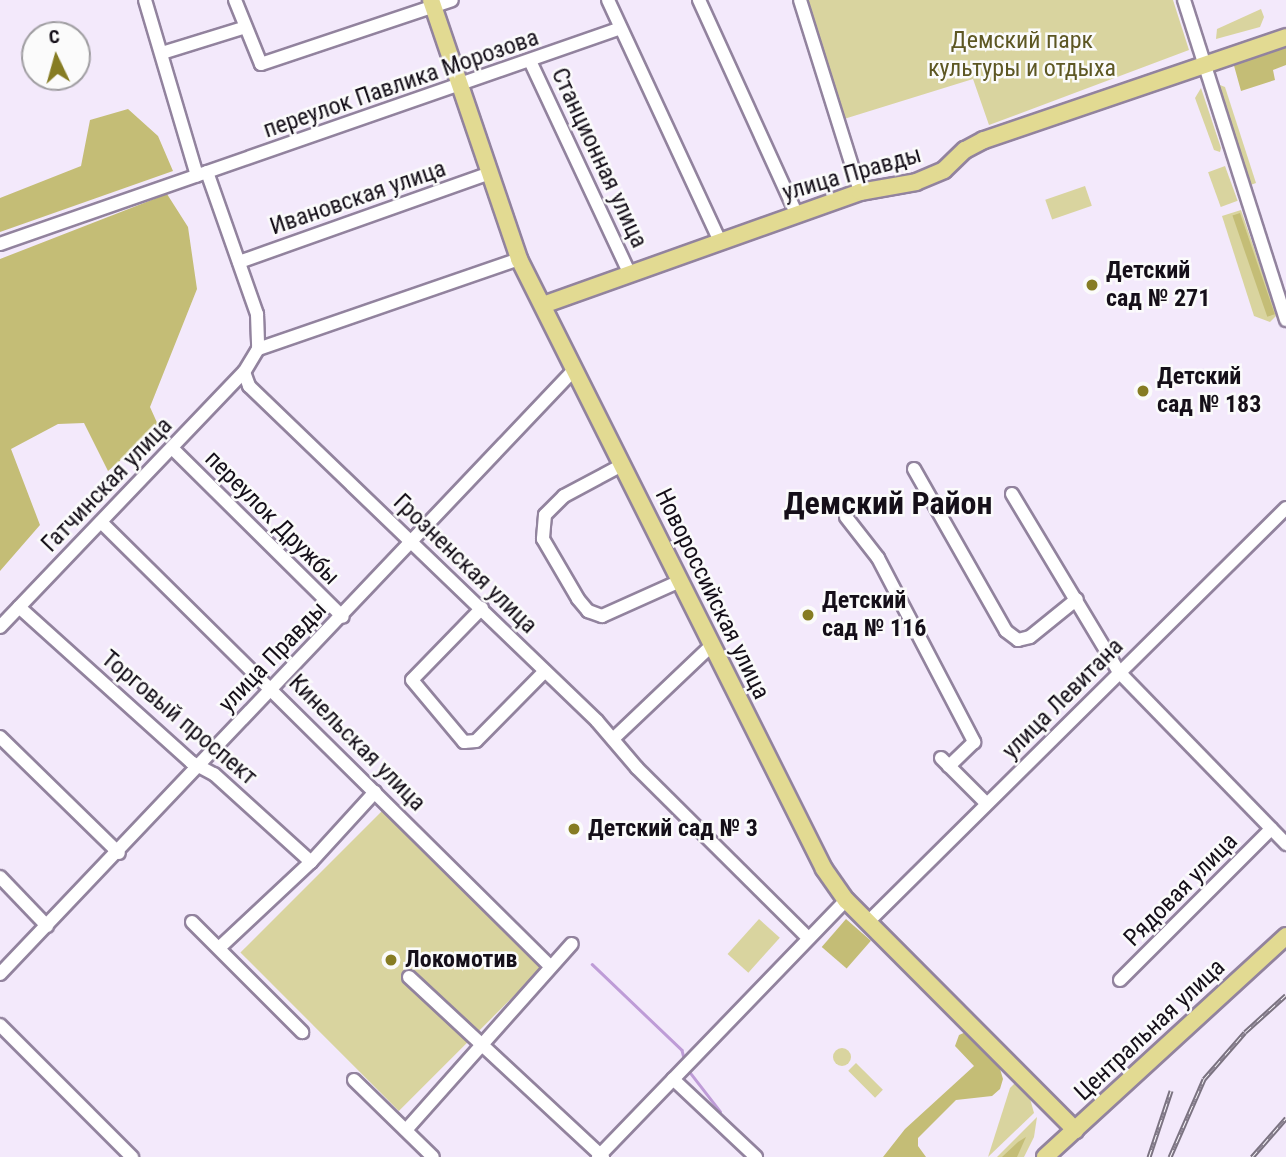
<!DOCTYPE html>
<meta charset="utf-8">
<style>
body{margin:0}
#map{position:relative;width:1286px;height:1157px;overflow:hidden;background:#f3e9fb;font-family:"Roboto Condensed",sans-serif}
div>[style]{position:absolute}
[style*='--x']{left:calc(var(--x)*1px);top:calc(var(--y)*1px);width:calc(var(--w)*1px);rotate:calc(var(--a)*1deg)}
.green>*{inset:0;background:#d9d49f;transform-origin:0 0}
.round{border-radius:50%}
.forest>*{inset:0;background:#c4bd76;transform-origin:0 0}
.stream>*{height:2.5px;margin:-1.25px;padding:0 1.25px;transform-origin:1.25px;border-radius:1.25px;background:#be9cd7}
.roads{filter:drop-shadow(2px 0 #92839e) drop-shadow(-2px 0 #92839e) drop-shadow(0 2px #92839e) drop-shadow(0 -2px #92839e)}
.minor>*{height:12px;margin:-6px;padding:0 6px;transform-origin:6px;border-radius:6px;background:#fff}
.major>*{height:16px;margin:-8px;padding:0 8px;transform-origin:8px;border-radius:8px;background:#e2da92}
.rail>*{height:5px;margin-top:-2.5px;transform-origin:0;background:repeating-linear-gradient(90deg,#fbfbfb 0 8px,#7b7381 0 16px);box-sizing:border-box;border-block:2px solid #7b7381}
.dots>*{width:19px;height:19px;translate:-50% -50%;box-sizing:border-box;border:4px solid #fbfbfb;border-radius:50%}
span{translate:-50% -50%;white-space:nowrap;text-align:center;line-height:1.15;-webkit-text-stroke:5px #fbfbfb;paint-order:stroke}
.park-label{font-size:24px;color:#5d5723}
.street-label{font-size:24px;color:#150f19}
.poi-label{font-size:24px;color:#150f19;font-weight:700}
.left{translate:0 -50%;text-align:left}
.district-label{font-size:32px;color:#150f19;font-weight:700}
.north{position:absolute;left:21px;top:21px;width:70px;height:70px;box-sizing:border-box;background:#fbfbfb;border:2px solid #9f9da1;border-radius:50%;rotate:355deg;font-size:19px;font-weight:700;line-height:28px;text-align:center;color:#150f19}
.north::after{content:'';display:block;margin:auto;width:24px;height:32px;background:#867c23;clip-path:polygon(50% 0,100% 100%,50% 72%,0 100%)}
</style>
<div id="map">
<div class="green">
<div style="clip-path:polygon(807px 0,1173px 0,1189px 50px,989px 125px,973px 79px,844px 119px)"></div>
<div style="clip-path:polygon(1261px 9px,1264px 17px,1260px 27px,1216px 39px,1217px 29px)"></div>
<div style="clip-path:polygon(1220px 85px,1225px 87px,1256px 183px,1245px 187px,1212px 86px)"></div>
<div style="clip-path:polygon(1201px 88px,1221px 148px,1220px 152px,1214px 150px,1195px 98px)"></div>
<div style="left:1225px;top:166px;width:37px;height:18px;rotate:70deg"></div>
<div style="left:1085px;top:186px;width:21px;height:42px;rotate:71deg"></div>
<div style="clip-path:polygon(1241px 210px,1277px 315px,1270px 322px,1254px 316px,1222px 216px)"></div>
<div style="left:384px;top:809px;width:224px;height:203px;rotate:45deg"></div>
<div style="left:759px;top:919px;width:28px;height:47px;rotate:42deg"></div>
<div class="round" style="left:833px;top:1048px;width:18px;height:18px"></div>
<div style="left:856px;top:1063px;width:38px;height:11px;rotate:45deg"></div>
<div style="clip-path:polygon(1018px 1080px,1026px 1084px,1034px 1113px,988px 1157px,1010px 1088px)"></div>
<div style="clip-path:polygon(1037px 1117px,1034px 1137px,1024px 1157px,997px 1157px)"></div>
</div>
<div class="forest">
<div style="clip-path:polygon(1286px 44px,1286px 65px,1273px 70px,1275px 80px,1241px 91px,1233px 62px)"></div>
<div style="clip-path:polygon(128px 109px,158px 136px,173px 171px,0 232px,0 198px,81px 166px,90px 120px)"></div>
<div style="clip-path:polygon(167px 194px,188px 227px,197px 289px,150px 407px,159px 427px,108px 471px,84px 423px,58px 424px,11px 449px,40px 525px,0 571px,0 259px)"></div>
<div style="left:1240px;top:213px;width:107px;height:8px;rotate:71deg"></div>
<div style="left:846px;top:919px;width:33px;height:37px;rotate:41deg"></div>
<div style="clip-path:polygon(966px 1032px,998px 1062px,1003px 1079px,1000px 1089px,992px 1096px,956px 1100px,918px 1138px,918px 1146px,926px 1157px,883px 1157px,905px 1129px,974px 1066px,955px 1046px,959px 1035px)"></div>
<div style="clip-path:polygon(1026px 1137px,1017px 1157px,1002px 1157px,1018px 1142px)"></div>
</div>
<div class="stream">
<div style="--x:592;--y:964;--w:124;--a:43.7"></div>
<div style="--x:682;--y:1050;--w:12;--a:76"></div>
<div style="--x:689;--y:1071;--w:51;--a:52.2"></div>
</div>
<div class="roads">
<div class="minor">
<div style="--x:145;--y:0;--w:183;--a:73.5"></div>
<div style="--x:235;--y:0;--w:69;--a:67.9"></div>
<div style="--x:261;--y:64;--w:201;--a:-18.5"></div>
<div style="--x:608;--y:0;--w:264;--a:65.1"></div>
<div style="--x:699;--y:0;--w:234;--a:65.5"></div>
<div style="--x:800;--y:0;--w:201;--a:72.6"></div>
<div style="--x:1184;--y:0;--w:336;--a:72.3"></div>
<div style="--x:162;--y:53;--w:85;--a:-17.2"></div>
<div style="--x:531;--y:63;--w:231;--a:64.9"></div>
<div style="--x:207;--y:172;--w:151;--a:70.6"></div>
<div style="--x:257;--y:314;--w:35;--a:88"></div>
<div style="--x:258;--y:349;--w:27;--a:121"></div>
<div style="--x:244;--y:372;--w:15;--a:70"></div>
<div style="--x:249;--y:386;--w:483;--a:43.9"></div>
<div style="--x:597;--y:721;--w:62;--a:49.6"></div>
<div style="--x:637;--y:768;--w:241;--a:44.8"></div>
<div style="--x:0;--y:244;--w:654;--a:-19.18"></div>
<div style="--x:239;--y:262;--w:266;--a:-19.5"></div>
<div style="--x:258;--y:349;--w:276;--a:-19"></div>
<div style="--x:172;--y:448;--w:240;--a:44.7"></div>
<div style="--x:622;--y:465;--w:66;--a:151.9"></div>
<div style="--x:564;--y:496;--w:27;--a:135"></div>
<div style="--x:545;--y:515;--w:24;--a:95"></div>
<div style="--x:543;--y:539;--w:69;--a:59.7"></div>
<div style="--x:578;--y:599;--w:16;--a:50"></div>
<div style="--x:588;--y:611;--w:15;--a:20"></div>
<div style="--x:602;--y:616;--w:85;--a:-24.2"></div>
<div style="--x:914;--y:469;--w:186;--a:60.4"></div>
<div style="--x:1006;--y:631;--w:15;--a:37"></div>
<div style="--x:1018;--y:640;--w:12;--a:-14"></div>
<div style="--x:1030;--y:637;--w:60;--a:-39"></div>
<div style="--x:1012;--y:494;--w:208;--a:59"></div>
<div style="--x:1119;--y:672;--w:240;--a:45.8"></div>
<div style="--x:846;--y:517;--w:52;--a:52"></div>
<div style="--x:878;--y:558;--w:208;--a:62.4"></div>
<div style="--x:974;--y:742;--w:35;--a:136"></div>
<div style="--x:101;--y:522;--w:631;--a:44.68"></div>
<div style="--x:19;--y:607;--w:232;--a:42"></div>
<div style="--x:191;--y:762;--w:26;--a:28"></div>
<div style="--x:214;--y:774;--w:131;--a:42.2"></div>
<div style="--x:482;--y:608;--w:100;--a:134.2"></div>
<div style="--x:412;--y:680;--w:81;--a:50"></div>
<div style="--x:464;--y:742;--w:12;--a:-5"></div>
<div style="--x:476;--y:741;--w:98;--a:-45.4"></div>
<div style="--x:0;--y:627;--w:353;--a:-46.3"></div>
<div style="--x:0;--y:737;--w:166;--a:44.3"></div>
<div style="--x:613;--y:739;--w:137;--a:-43.5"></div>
<div style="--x:941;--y:758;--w:64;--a:45"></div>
<div style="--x:0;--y:877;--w:68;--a:46.2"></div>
<div style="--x:869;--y:921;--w:587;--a:-44.72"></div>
<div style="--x:192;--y:922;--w:156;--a:45"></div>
<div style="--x:219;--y:948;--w:126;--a:-43.1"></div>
<div style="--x:311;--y:862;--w:95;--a:-47.6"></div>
<div style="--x:0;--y:974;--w:835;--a:-46.46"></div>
<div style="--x:409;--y:977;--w:265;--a:42.9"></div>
<div style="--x:1120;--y:980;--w:214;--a:-45"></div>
<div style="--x:0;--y:1025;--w:187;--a:45"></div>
<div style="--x:673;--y:1079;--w:114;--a:43.2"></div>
<div style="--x:354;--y:1080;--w:110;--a:44.3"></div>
<div style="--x:406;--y:1130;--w:249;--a:-48.3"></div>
<div style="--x:598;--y:1157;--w:357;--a:-46"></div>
</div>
<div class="major">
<div style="--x:431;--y:0;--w:274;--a:71.2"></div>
<div style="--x:519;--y:259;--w:682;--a:63.43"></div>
<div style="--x:824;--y:869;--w:38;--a:55"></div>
<div style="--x:846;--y:900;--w:325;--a:45.1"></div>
<div style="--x:543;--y:305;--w:337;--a:-19.6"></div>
<div style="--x:860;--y:192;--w:57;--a:-10.1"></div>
<div style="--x:916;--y:182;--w:30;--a:-23"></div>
<div style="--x:944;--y:170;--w:29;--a:-44"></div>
<div style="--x:965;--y:150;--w:21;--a:-28"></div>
<div style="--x:984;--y:140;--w:319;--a:-18.8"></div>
<div style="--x:1045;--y:1157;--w:327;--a:-42.5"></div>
</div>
</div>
<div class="rail">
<div style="--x:1149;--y:1157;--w:70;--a:-71.6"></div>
<div style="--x:1170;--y:1157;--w:85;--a:-66.4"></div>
<div style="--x:1204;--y:1079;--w:62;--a:-48.9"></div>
<div style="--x:1245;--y:1032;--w:55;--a:-42.1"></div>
<div style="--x:1252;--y:1157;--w:52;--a:-48.9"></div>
</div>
<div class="dots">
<div style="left:1092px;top:285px;background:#867c23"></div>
<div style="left:1143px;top:391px;background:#867c23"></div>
<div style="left:808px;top:615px;background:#867c23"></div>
<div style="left:574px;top:829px;background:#867c23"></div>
<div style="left:391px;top:960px;background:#867c23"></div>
</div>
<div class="park-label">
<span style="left:1022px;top:55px">Демский парк<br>культуры и отдыха</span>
</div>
<div class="street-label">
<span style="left:401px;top:84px;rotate:-19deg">переулок Павлика Морозова</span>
<span style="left:599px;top:158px;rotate:65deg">Станционная улица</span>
<span style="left:852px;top:174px;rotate:-16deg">улица Правды</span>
<span style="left:358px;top:198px;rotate:-19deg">Ивановская улица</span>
<span style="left:107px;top:485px;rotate:-46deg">Гатчинская улица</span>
<span style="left:272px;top:518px;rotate:45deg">переулок Дружбы</span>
<span style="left:465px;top:564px;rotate:44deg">Грозненская улица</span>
<span style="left:712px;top:594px;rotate:64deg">Новороссийская улица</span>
<span style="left:273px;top:657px;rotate:-46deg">улица Правды</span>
<span style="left:1063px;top:699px;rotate:-45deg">улица Левитана</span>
<span style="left:179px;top:718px;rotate:40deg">Торговый проспект</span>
<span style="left:357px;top:743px;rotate:45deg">Кинельская улица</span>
<span style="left:1181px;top:890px;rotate:-45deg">Рядовая улица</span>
<span style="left:1150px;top:1030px;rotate:-43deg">Центральная улица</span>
</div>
<div class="poi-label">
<span class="left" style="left:1106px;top:285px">Детский<br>сад № 271</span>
<span class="left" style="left:1157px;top:391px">Детский<br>сад № 183</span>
<span class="left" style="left:822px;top:615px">Детский<br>сад № 116</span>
<span class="left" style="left:588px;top:829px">Детский сад № 3</span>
<span class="left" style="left:405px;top:960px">Локомотив</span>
</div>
<div class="district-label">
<span style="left:888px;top:503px">Демский Район</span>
</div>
<div class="north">С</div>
</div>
